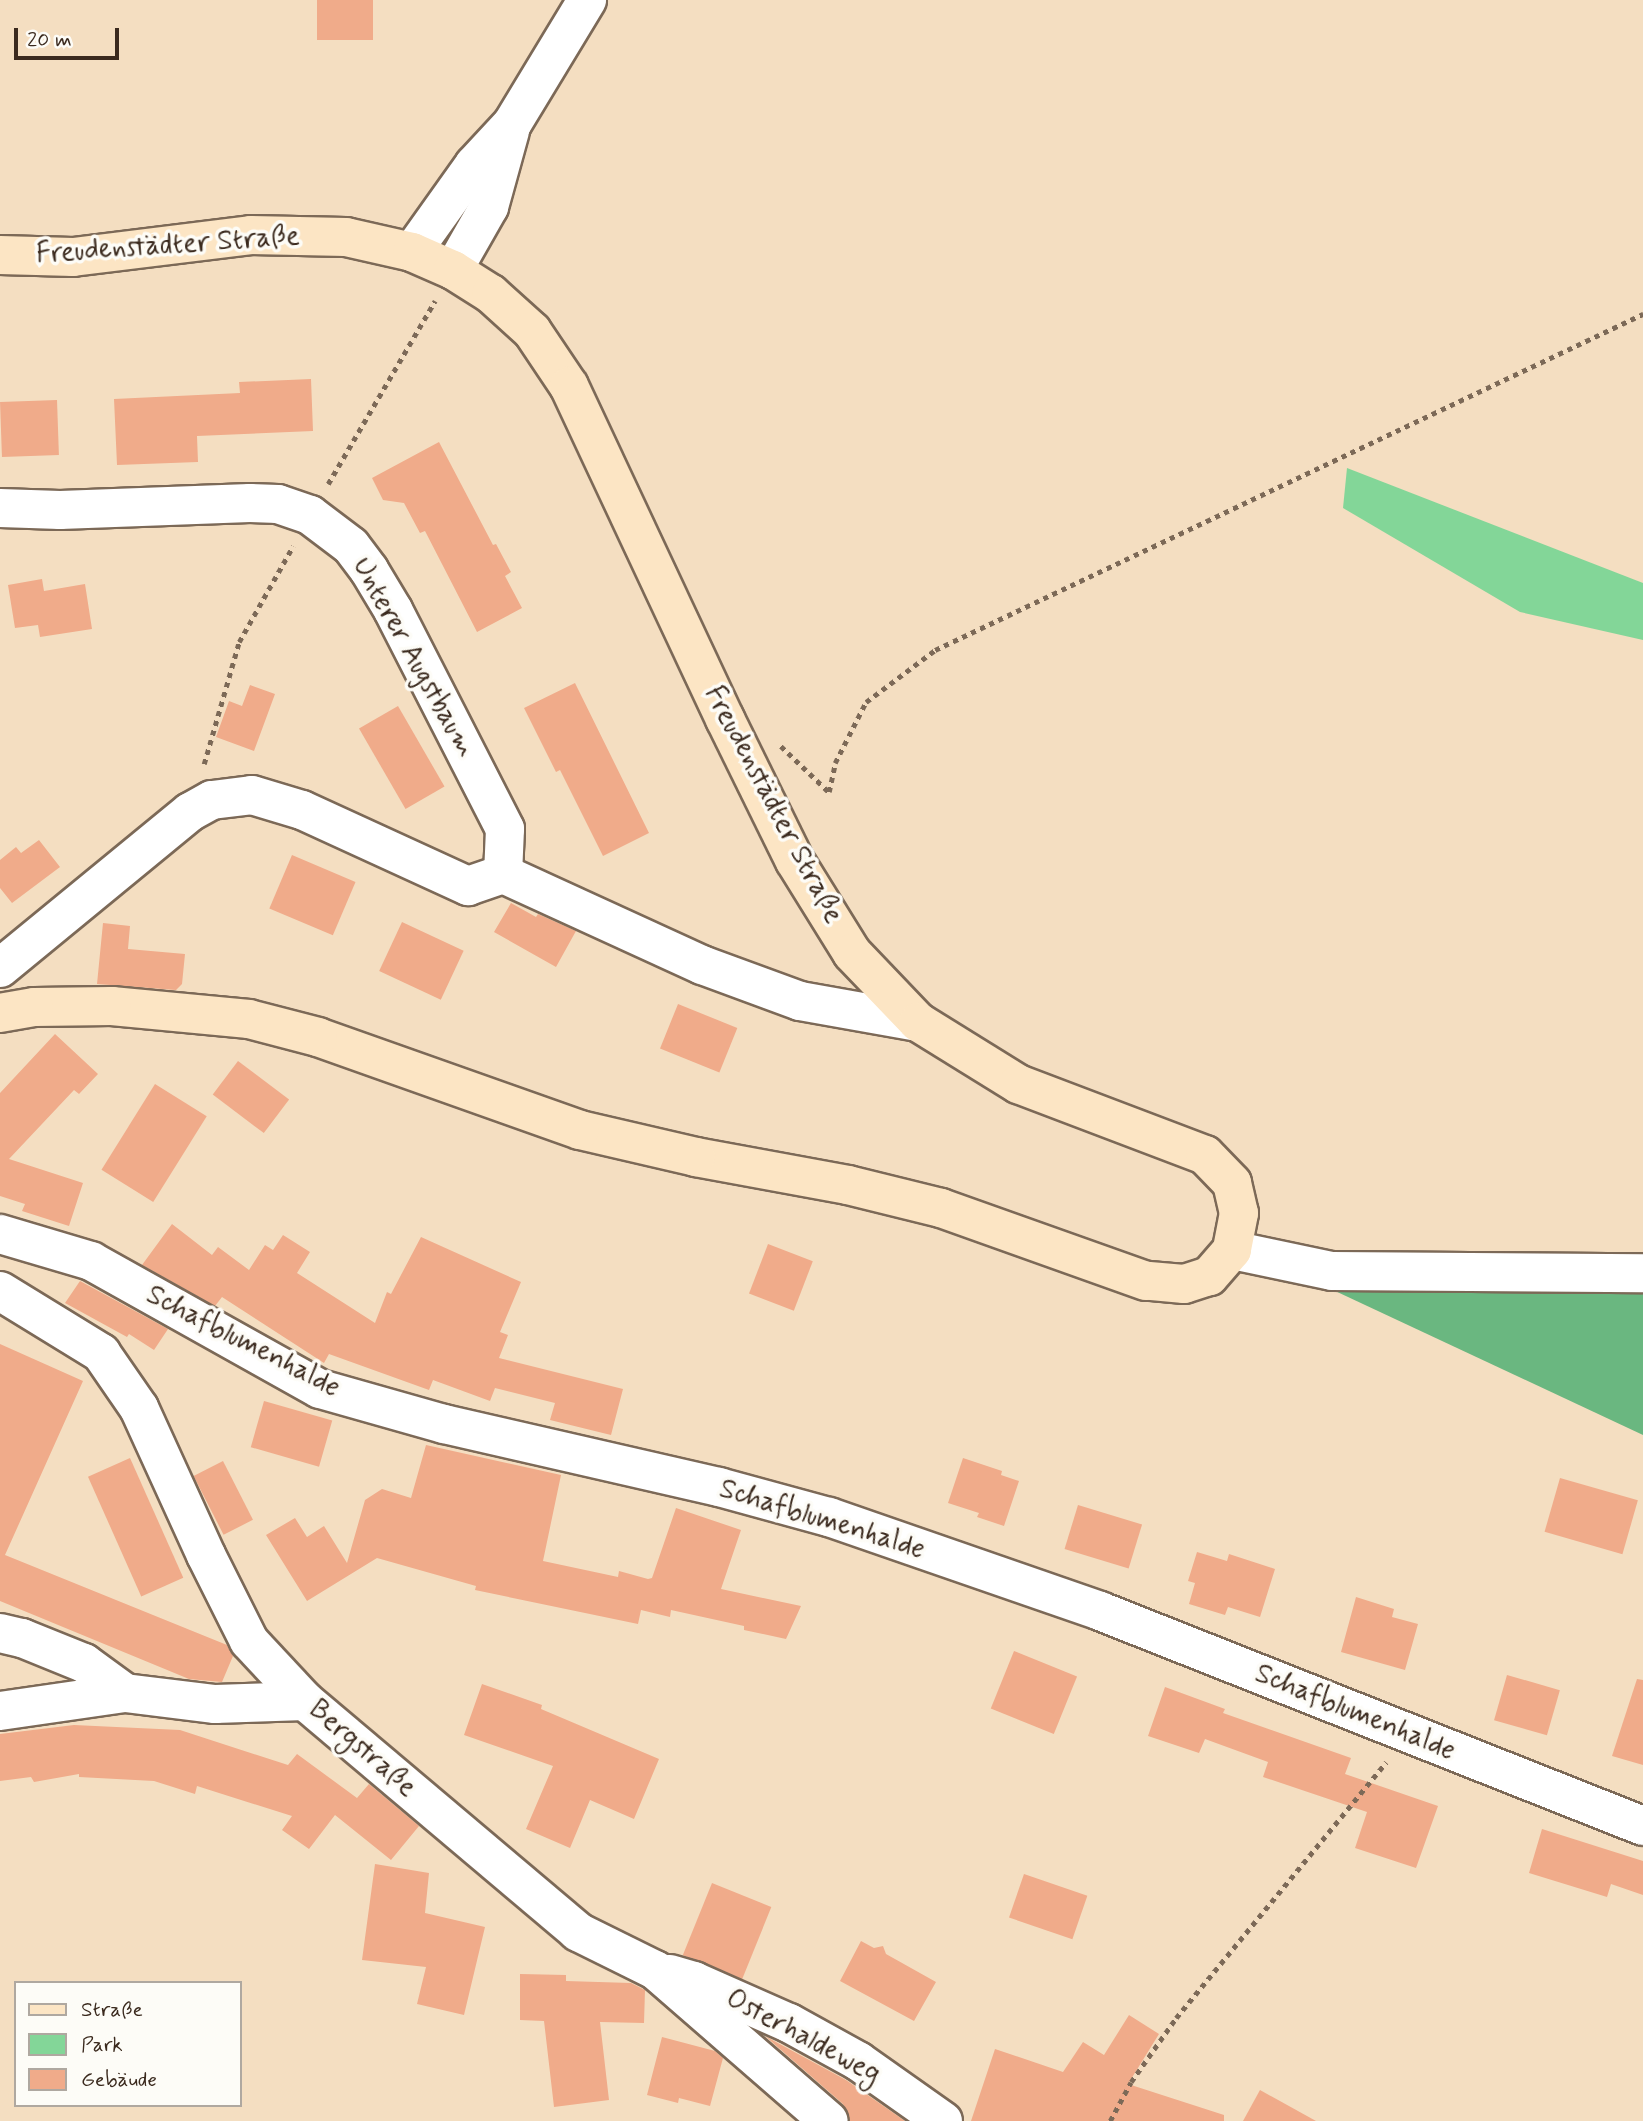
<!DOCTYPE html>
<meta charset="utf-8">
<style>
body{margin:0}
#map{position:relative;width:1643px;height:2121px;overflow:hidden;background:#f4dec1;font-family:Mynerve,sans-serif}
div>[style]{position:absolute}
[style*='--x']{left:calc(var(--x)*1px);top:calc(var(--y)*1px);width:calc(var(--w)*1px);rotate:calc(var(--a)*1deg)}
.green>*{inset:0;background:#83d698}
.forest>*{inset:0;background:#6ab780}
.building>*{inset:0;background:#f0ab8a;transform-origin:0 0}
.path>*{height:4.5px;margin-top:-2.25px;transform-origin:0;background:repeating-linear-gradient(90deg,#7c6957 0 5px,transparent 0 10px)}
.roads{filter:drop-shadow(2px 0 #7c6957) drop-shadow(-2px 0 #7c6957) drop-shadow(0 2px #7c6957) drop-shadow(0 -2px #7c6957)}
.street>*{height:38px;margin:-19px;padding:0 19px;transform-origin:19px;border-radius:19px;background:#fff}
.secondary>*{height:38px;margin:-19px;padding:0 19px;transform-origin:19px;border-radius:19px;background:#fce5c4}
span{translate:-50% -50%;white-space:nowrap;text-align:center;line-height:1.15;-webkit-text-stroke:7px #fdfcf7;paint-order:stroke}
.street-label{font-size:28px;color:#3b2a1e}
.legend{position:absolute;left:14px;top:1981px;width:228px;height:126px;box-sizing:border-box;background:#fdfcf7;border:2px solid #afa8a0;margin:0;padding:9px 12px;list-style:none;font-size:21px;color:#3b2a1e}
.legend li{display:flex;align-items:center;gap:14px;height:35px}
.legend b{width:35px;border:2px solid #afa8a0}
.scale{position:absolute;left:14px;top:28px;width:105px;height:32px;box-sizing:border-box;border:4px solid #3b2a1e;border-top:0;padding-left:9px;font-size:21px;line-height:24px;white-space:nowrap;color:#3b2a1e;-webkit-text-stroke:5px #fdfcf7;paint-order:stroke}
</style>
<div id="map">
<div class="green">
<div style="clip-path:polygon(1347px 468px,1643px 583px,1643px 640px,1520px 612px,1343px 508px)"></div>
</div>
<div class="forest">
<div style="clip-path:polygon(1333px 1290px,1643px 1290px,1643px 1435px)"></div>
</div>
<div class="building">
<div style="left:317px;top:0;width:56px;height:40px"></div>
<div style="clip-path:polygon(311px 379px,313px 431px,197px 436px,198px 462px,117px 465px,114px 399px,240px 393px,239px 382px)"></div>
<div style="left:57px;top:400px;width:55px;height:57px;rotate:88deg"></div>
<div style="clip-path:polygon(439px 442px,493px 545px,496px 544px,511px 572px,505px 576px,522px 608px,477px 632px,425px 531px,420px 533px,404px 503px,383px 500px,372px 478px)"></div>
<div style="clip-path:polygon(42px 579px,44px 591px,85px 584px,92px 629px,40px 637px,38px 625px,15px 628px,8px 585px)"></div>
<div style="clip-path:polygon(575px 683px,649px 833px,603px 856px,560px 770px,556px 772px,524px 708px)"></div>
<div style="clip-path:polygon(250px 685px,275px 694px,254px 751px,216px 737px,229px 701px,242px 706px)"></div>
<div style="left:398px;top:706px;width:93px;height:45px;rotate:60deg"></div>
<div style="clip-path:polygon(39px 840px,60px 867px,12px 903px,0 888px,0 860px,16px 847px,21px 853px)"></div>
<div style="left:292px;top:855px;width:69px;height:58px;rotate:23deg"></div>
<div style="clip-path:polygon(511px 903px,536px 917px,538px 914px,576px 931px,556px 967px,494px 932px)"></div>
<div style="left:402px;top:922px;width:68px;height:54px;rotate:25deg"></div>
<div style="clip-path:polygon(103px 923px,130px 926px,128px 949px,185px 954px,182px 984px,176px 990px,97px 984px)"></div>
<div style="left:678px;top:1004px;width:64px;height:48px;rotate:22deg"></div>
<div style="clip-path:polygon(55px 1034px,98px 1074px,79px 1094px,74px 1090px,9px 1159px,83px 1183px,69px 1226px,22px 1211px,25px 1204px,0 1196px,0 1093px)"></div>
<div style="left:238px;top:1061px;width:64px;height:42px;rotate:37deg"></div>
<div style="left:155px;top:1084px;width:61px;height:101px;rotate:32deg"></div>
<div style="clip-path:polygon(172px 1224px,212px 1255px,218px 1247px,249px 1270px,265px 1245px,273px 1250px,283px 1235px,310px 1252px,297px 1273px,375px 1323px,387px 1292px,391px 1294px,421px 1237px,521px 1282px,500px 1332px,508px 1335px,499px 1358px,623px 1389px,611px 1435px,550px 1420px,555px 1403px,495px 1388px,490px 1401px,433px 1380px,429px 1390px,329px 1354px,324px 1363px,222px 1297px,215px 1306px,142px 1265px)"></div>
<div style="left:768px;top:1244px;width:48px;height:53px;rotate:21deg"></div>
<div style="clip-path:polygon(80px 1281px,168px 1329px,154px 1350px,129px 1334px,127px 1337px,65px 1303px)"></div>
<div style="clip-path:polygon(0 1344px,83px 1381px,5px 1555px,227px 1645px,233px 1656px,222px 1682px,189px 1679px,0 1601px)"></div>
<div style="left:264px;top:1401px;width:71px;height:48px;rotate:16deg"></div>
<div style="clip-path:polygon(426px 1445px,561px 1475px,543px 1561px,618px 1577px,619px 1571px,648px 1579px,652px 1578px,676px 1508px,741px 1530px,721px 1589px,801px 1606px,786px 1639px,744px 1630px,744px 1626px,671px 1610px,670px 1617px,641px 1610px,638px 1624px,475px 1590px,476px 1586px,377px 1558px,307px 1601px,266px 1535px,295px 1518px,307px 1537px,324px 1526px,347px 1563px,365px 1500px,382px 1489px,411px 1498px)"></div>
<div style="left:130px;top:1458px;width:131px;height:46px;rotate:66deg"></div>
<div style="clip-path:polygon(963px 1458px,1002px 1471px,1001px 1475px,1019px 1481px,1004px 1526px,977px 1517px,979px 1513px,948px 1503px)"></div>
<div style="left:223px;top:1461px;width:66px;height:33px;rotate:63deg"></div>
<div style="left:1560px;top:1478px;width:81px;height:56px;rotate:16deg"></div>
<div style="left:1078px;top:1505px;width:67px;height:46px;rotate:17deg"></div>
<div style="clip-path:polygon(1197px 1552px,1227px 1561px,1229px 1554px,1275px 1569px,1260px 1617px,1228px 1607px,1225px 1615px,1189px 1604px,1195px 1583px,1188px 1581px)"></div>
<div style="clip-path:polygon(1356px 1597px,1394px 1609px,1392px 1617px,1418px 1624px,1405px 1670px,1341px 1652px)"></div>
<div style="left:1014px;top:1651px;width:68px;height:62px;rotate:22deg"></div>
<div style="left:1507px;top:1675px;width:55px;height:47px;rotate:16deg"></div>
<div style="clip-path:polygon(1637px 1679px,1643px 1680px,1643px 1765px,1612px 1756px)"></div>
<div style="clip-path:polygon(482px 1684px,542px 1705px,541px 1709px,659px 1759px,634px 1819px,590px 1800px,570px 1848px,526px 1829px,553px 1766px,464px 1735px)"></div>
<div style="clip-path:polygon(1165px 1687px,1225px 1709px,1223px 1713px,1351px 1758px,1345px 1774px,1438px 1806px,1416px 1868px,1355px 1848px,1367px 1812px,1263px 1777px,1268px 1762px,1205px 1739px,1199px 1753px,1148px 1736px)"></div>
<div style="clip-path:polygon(74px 1725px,180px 1730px,288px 1765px,297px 1754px,357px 1798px,369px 1784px,419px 1826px,391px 1860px,335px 1815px,309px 1849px,282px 1830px,292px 1816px,197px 1786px,195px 1794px,154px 1781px,79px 1777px,79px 1774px,34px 1782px,31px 1777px,0 1781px,0 1734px)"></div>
<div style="clip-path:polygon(1542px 1829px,1643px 1861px,1643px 1895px,1611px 1884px,1607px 1897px,1529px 1873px)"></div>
<div style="clip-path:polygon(375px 1864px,429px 1873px,425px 1913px,485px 1927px,464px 2015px,417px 2004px,426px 1967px,362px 1960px)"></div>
<div style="left:1024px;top:1874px;width:67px;height:46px;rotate:19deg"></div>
<div style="left:712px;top:1883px;width:64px;height:78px;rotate:22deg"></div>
<div style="clip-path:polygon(861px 1941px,874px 1948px,883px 1946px,886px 1954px,936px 1982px,914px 2021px,840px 1981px)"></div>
<div style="clip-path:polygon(520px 1974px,566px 1975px,566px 1981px,631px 1983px,645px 1990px,644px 2023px,600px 2022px,609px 2100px,554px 2107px,544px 2021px,520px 2020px)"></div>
<div style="clip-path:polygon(1129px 2015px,1159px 2034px,1128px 2084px,1224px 2115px,1224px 2121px,971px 2121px,995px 2049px,1063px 2072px,1083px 2042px,1104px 2055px)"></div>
<div style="clip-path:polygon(765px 2036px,846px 2080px,905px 2121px,850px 2121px,843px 2104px)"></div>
<div style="clip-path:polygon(662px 2037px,715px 2051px,723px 2058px,710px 2106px,679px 2098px,678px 2103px,647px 2095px)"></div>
<div style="clip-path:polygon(1260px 2090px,1316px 2121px,1243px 2121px)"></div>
</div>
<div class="path">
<div style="--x:328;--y:484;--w:212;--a:-59.7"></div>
<div style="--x:781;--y:746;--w:66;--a:43.8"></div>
<div style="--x:829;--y:792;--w:30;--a:-78"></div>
<div style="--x:835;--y:763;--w:68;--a:-63.1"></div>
<div style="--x:866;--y:702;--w:86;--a:-37"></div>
<div style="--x:935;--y:650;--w:784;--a:-25.39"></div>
<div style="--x:204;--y:764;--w:127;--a:-74"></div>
<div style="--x:239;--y:642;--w:110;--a:-60.6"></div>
<div style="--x:1110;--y:2121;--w:44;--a:-61.7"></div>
<div style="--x:1131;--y:2082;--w:78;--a:-54.9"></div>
<div style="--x:1176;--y:2018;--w:331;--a:-50.6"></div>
</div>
<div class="roads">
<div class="street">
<div style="--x:412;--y:252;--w:107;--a:-54.5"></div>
<div style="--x:474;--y:165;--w:56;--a:-47.2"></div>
<div style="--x:512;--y:124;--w:145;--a:-58.8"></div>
<div style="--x:453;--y:270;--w:73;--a:-60.3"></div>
<div style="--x:489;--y:207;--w:79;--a:-74.6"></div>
<div style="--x:0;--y:508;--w:60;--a:1.9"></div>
<div style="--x:60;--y:510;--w:190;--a:-2.1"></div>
<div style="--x:250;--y:503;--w:28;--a:2"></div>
<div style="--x:278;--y:504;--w:34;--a:19"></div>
<div style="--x:310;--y:515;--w:51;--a:37.1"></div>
<div style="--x:351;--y:546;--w:30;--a:53"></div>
<div style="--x:369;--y:570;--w:47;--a:59"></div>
<div style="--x:393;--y:610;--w:246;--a:62.9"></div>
<div style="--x:505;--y:829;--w:45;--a:92.5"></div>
<div style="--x:0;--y:968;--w:246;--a:-39.4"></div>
<div style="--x:190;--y:812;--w:25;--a:-29"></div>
<div style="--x:212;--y:800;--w:40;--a:-7.1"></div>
<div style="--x:252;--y:795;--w:52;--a:16.7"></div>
<div style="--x:302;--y:810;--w:183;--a:24.6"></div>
<div style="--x:468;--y:886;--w:37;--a:-19"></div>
<div style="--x:503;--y:874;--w:219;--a:24.6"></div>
<div style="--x:702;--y:965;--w:104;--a:20.2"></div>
<div style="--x:800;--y:1001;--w:120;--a:10.1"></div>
<div style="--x:0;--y:1234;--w:95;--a:16.5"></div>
<div style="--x:91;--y:1261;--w:262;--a:29.2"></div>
<div style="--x:320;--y:1389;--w:129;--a:15.8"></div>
<div style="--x:444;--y:1424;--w:282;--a:12.9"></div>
<div style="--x:719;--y:1487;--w:114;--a:15.3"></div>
<div style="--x:829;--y:1517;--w:287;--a:19.1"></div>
<div style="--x:1100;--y:1611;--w:584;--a:21.6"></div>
<div style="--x:1232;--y:1250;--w:102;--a:11.9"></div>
<div style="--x:1332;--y:1271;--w:311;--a:0.4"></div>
<div style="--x:0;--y:1291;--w:119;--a:31.5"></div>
<div style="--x:101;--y:1353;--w:67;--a:55.4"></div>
<div style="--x:139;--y:1408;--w:162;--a:65.5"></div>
<div style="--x:206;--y:1555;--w:96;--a:63.4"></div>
<div style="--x:249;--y:1641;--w:82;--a:47"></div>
<div style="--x:305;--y:1701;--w:358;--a:40.2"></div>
<div style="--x:578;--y:1932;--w:86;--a:26.3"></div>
<div style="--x:655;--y:1970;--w:230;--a:41"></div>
<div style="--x:0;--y:1633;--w:23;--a:13"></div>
<div style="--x:22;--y:1638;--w:67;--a:22"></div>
<div style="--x:84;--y:1663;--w:51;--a:36.2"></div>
<div style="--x:125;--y:1693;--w:91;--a:7"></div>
<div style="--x:215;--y:1704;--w:90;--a:-1.9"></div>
<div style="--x:0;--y:1711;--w:126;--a:-8.2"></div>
<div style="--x:670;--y:1974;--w:25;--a:16"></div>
<div style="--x:694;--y:1981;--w:104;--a:23.9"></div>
<div style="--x:789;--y:2023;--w:79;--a:28.8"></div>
<div style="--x:858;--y:2061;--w:104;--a:35.2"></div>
</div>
<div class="secondary">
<div style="--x:0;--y:255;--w:73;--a:1.6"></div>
<div style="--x:73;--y:257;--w:179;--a:-7"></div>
<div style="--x:251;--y:235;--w:95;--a:1.2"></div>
<div style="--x:346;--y:237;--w:68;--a:12.8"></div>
<div style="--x:412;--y:252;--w:45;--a:23.7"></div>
<div style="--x:453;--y:270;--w:45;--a:32.3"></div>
<div style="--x:491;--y:294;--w:55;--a:42.1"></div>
<div style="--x:532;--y:331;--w:66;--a:56.1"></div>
<div style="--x:569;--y:386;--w:368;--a:64.9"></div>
<div style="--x:725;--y:719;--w:158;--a:63.8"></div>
<div style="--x:795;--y:861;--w:108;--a:58.2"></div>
<div style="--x:852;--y:953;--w:95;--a:46.3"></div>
<div style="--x:918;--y:1022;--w:118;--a:31.8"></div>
<div style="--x:1018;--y:1084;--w:200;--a:20.8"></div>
<div style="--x:1205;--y:1155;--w:39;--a:46"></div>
<div style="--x:1232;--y:1183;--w:31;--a:77"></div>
<div style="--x:1239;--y:1213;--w:38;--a:101"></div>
<div style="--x:1232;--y:1250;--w:35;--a:131"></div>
<div style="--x:1209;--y:1276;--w:26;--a:162"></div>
<div style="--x:1184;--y:1284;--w:38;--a:-175"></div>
<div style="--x:1146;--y:1281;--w:218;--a:-160.4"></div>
<div style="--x:941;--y:1208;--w:96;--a:-166.1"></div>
<div style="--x:848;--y:1185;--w:155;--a:-169.6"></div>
<div style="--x:696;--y:1157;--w:119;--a:-166.9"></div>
<div style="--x:580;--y:1130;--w:278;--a:-160.5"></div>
<div style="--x:318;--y:1037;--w:71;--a:-165.4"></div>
<div style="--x:249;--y:1019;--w:138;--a:-174.6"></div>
<div style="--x:112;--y:1006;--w:78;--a:179.3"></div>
<div style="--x:34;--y:1007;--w:35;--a:170"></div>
</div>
</div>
<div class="street-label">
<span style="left:168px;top:246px;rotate:-4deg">Freudenstädter Straße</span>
<span style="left:413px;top:658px;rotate:61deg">Unterer Augstbaum</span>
<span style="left:773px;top:805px;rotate:62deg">Freudenstädter Straße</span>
<span style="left:243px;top:1342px;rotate:27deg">Schafblumenhalde</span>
<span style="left:822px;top:1520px;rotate:17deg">Schafblumenhalde</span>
<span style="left:1355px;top:1713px;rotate:22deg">Schafblumenhalde</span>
<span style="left:362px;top:1749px;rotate:41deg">Bergstraße</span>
<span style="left:803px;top:2037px;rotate:28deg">Osterhaldeweg</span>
</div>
<ul class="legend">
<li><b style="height:9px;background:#fce5c4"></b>Straße</li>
<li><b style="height:19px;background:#83d698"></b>Park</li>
<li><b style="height:19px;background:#f0ab8a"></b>Gebäude</li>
</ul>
<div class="scale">20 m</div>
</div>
